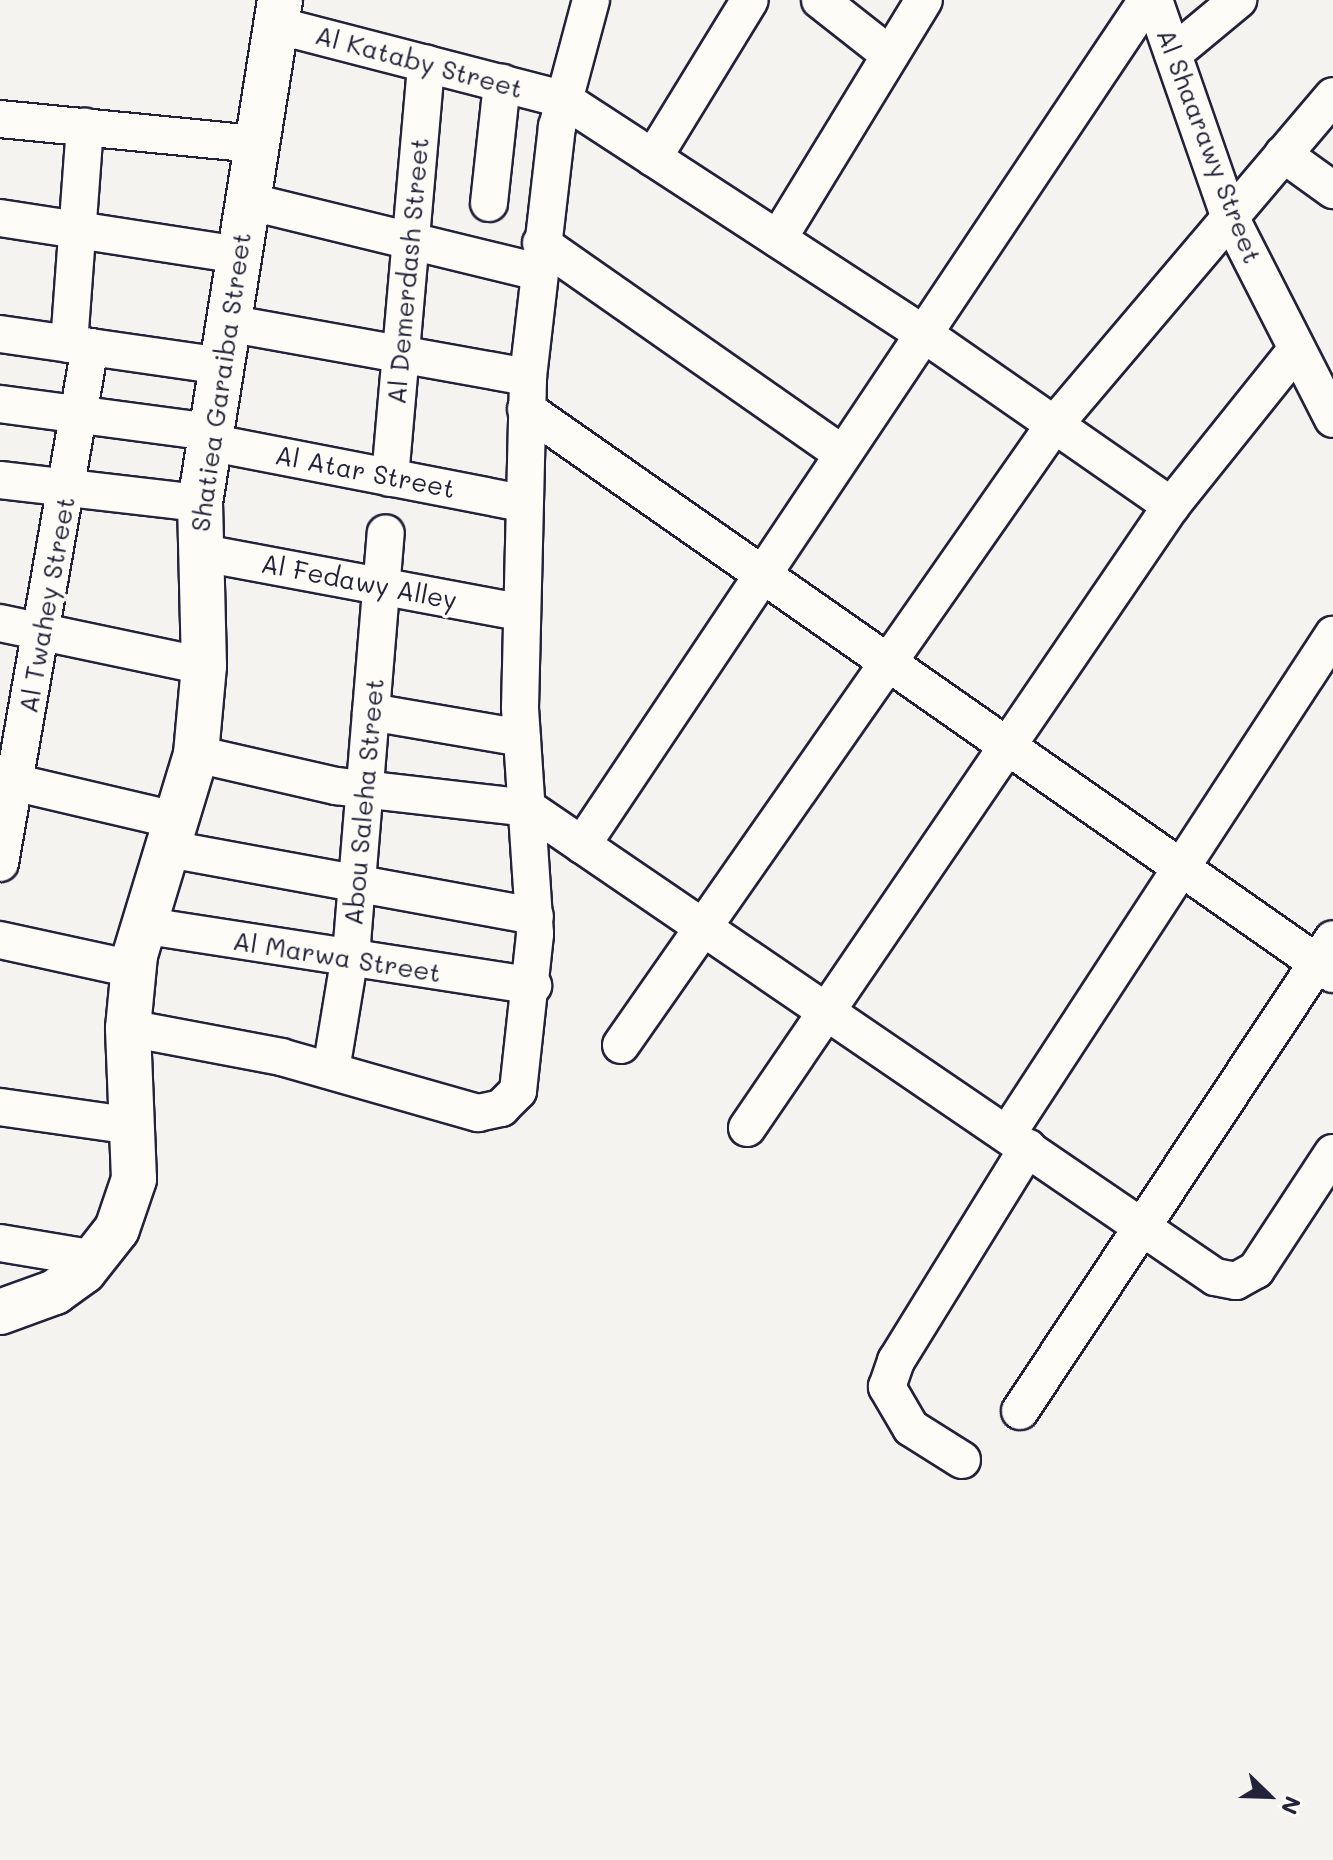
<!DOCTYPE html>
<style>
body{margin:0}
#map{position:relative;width:1333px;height:1860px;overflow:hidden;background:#f4f3ef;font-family:Mali,sans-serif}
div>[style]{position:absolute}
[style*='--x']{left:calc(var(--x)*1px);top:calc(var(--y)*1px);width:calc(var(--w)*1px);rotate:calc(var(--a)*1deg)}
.roads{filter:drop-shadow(2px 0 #22223b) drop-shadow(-2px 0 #22223b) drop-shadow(0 2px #22223b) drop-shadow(0 -2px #22223b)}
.street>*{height:36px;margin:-18px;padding:0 18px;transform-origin:18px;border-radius:18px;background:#fdfcf7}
.secondary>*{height:44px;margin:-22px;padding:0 22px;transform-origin:22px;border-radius:22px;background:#fdfcf7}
span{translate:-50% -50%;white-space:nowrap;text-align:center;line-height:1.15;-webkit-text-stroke:7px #fdfcf7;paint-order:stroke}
.street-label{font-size:26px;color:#22223b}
.north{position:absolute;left:1229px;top:1756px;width:80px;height:80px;-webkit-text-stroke:6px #fdfcf7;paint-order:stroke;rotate:113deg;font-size:22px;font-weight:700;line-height:32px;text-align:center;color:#22223b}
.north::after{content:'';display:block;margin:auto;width:28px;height:36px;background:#22223b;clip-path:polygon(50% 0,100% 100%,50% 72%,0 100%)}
</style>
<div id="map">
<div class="roads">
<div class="street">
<div style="--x:820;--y:0;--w:89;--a:38.2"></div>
<div style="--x:1154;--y:0;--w:225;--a:70.8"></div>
<div style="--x:1228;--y:213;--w:231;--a:63"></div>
<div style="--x:276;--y:25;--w:296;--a:14.5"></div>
<div style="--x:563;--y:99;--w:427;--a:33.1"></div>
<div style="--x:921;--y:332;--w:305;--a:34.8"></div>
<div style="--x:1173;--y:54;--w:85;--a:-39.7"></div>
<div style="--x:0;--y:119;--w:257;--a:5.6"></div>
<div style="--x:1283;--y:154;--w:62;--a:35.8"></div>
<div style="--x:653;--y:158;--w:185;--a:-58.5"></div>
<div style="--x:247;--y:201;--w:300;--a:13.7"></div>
<div style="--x:489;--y:203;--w:121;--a:-83.8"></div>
<div style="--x:0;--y:218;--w:242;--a:8.8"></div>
<div style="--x:778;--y:239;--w:280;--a:-58.6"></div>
<div style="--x:541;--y:243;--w:364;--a:35"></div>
<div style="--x:227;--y:323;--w:306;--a:10.2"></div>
<div style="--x:0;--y:334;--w:223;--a:8.2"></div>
<div style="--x:69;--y:344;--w:218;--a:-85.8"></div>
<div style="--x:0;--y:404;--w:212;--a:7.6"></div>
<div style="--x:526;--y:409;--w:985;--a:35"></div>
<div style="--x:208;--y:442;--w:320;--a:11"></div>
<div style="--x:390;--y:478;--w:416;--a:-85"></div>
<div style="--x:0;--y:480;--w:201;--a:6.6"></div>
<div style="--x:198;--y:552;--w:328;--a:10.6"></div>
<div style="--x:0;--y:623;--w:208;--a:11.9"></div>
<div style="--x:371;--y:712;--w:153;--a:9.8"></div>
<div style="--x:196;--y:754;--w:144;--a:12.9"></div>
<div style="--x:336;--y:786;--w:193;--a:6.5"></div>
<div style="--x:528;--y:808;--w:832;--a:34.32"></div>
<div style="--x:1215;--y:1277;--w:21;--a:11"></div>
<div style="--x:1236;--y:1281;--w:23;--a:-29"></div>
<div style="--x:1256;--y:1270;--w:140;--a:-56.7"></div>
<div style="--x:0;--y:779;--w:184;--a:13.2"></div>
<div style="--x:582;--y:845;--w:1016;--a:-56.23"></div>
<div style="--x:169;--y:849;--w:372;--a:10.4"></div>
<div style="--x:0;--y:863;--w:524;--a:-80.11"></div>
<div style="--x:141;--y:925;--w:397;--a:8.8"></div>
<div style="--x:0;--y:940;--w:136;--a:12.3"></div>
<div style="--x:128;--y:1028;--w:156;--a:10.7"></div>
<div style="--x:281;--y:1057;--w:205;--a:15.9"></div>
<div style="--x:478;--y:1113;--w:24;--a:-12"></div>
<div style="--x:501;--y:1108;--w:24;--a:-45"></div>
<div style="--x:518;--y:1091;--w:158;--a:-83.8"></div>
<div style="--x:535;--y:934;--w:227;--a:-93.8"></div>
<div style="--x:520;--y:707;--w:330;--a:-88.6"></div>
<div style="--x:528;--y:377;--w:252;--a:-83.4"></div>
<div style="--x:557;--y:127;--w:131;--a:-75"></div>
<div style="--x:621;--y:1045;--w:756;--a:-55.07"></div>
<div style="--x:1054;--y:425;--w:431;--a:-49.7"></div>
<div style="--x:331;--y:1070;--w:129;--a:-80.6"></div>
<div style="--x:352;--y:943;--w:411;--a:-85.3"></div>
<div style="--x:0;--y:1107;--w:135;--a:8.1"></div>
<div style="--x:747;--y:1128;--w:753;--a:-55.72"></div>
<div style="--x:1171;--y:506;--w:198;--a:-51.3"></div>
<div style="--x:1008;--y:1133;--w:595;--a:-56.87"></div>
<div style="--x:0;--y:1243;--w:97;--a:9.5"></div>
<div style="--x:1020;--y:1411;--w:566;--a:-56.45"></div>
<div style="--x:962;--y:1460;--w:60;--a:-147.9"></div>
<div style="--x:911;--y:1428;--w:48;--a:-120.3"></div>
<div style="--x:887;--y:1387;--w:28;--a:-71"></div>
<div style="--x:896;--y:1361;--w:251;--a:-58.3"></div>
</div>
<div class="secondary">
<div style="--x:0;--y:1312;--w:59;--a:-20"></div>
<div style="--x:55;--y:1292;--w:36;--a:-36"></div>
<div style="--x:84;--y:1271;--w:53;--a:-51.8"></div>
<div style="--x:117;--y:1229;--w:53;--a:-71.2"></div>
<div style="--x:134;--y:1179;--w:151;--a:-92.3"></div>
<div style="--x:128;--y:1028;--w:73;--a:-84.5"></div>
<div style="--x:135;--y:955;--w:210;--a:-73.1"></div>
<div style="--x:196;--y:754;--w:88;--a:-84.8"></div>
<div style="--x:204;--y:666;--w:163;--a:-91.4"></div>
<div style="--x:200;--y:503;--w:509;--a:-80.96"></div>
</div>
</div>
<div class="street-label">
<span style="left:419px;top:62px;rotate:15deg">Al Kataby Street</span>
<span style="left:1209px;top:146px;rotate:69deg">Al Shaarawy Street</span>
<span style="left:408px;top:271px;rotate:-85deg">Al Demerdash Street</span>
<span style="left:221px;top:382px;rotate:-82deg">Shatiea Garaiba Street</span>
<span style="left:365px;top:472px;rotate:11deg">Al Atar Street</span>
<span style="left:359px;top:582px;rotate:11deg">Al Fedawy Alley</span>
<span style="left:47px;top:605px;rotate:-80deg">Al Twahey Street</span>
<span style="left:364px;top:802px;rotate:-85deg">Abou Saleha Street</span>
<span style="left:337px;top:957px;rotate:9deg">Al Marwa Street</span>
</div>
<div class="north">N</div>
</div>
